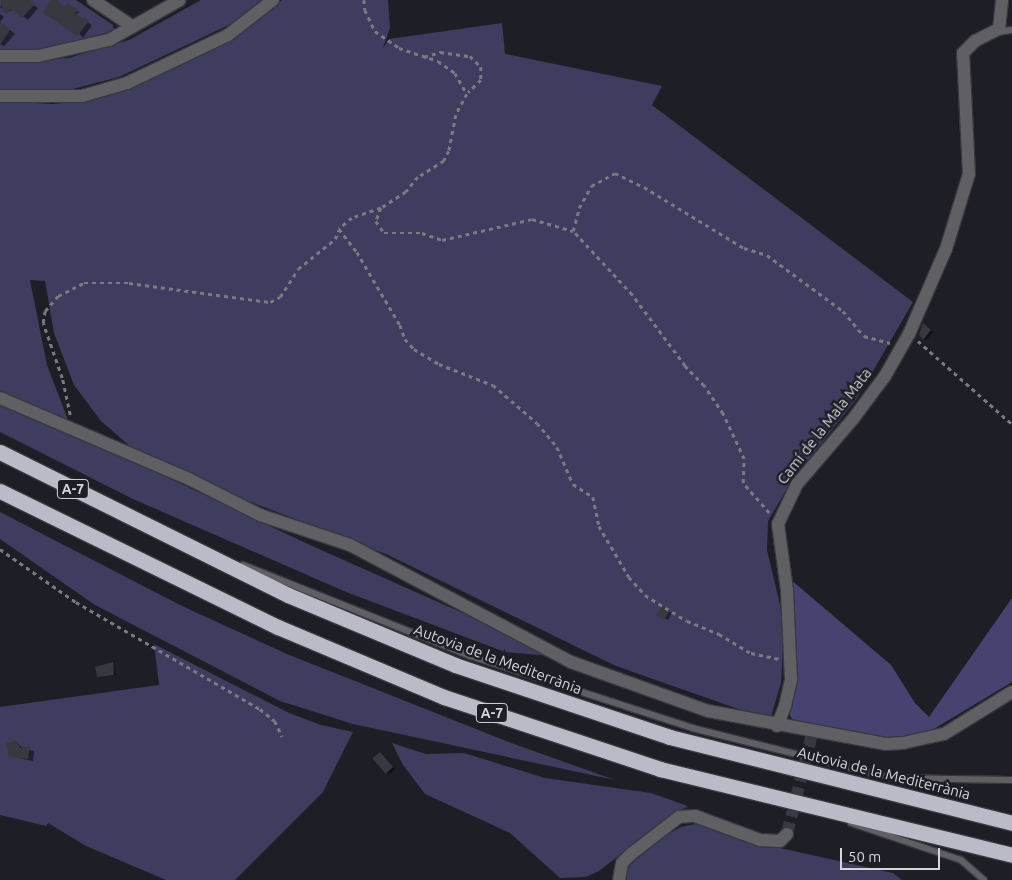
<!DOCTYPE html>
<meta charset="utf-8">
<style>
body{margin:0}
#map{position:relative;width:1012px;height:880px;overflow:hidden;background:#1e1e27;font-family:Ubuntu,sans-serif}
div>[style]{position:absolute}
[style*='--x']{left:calc(var(--x)*1px);top:calc(var(--y)*1px);width:calc(var(--w)*1px);rotate:calc(var(--a)*1deg)}
.green>*{inset:0;background:#3e3c5f}
.forest>*{inset:0;background:#474371}
.shadow>*{inset:0;background:#0007}
.building>*{inset:0;background:#383841;transform-origin:0 0}
.minor-tunnel>*{height:12px;margin-top:-6px;transform-origin:0;background:repeating-linear-gradient(90deg,#393942 0 12px,transparent 0 18px)}
.path>*{height:2.5px;margin-top:-1.25px;transform-origin:0;background:repeating-linear-gradient(90deg,#7a7a82 0 4px,transparent 0 8px)}
.roads{filter:drop-shadow(1px 0 #383840) drop-shadow(-1px 0 #383840) drop-shadow(0 1px #383840) drop-shadow(0 -1px #383840)}
.service>*{height:6px;margin:-3px;padding:0 3px;transform-origin:3px;border-radius:3px;background:#606064}
.minor>*{height:12px;margin:-6px;padding:0 6px;transform-origin:6px;border-radius:6px;background:#606064}
.motorway>*{height:15px;margin:-7.5px;padding:0 7.5px;transform-origin:7.5px;border-radius:7.5px;background:#bbbbc8}
span{translate:-50% -50%;white-space:nowrap;text-align:center;line-height:1.15;-webkit-text-stroke:5px #1e1e27;paint-order:stroke}
.shield-label span{padding:1px 4px;background:#1e1e27;border:1px solid;border-radius:4px;-webkit-text-stroke-width:0}
.shield-label{font-size:14px;color:#d5d5dc;font-weight:700}
.street-label{font-size:15px;color:#d5d5dc}
.scale{position:absolute;left:840px;top:848px;width:100px;height:22px;box-sizing:border-box;border:2px solid #d5d5dc;border-top:0;padding-left:6px;font-size:15px;line-height:18px;white-space:nowrap;color:#d5d5dc;-webkit-text-stroke:4px #1e1e27;paint-order:stroke}
</style>
<div id="map">
<div class="green">
<div style="clip-path:polygon(0 0,76px 0,113px 25px,114px 31px,35px 52px,0 52px)"></div>
<div style="clip-path:polygon(201px 0,261px 0,233px 23px,119px 77px,73px 89px,30px 93px,0 90px,0 61px,68px 58px,129px 40px)"></div>
<div style="clip-path:polygon(282px 0,388px 0,390px 28px,383px 48px,389px 39px,502px 23px,505px 54px,662px 86px,652px 105px,913px 302px,858px 397px,791px 482px,768px 521px,767px 550px,781px 609px,783px 648px,781px 683px,770px 720px,616px 666px,386px 554px,238px 497px,153px 460px,132px 448px,101px 421px,74px 385px,54px 333px,45px 281px,30px 280px,47px 365px,70px 425px,0 393px,0 101px,53px 104px,93px 99px,235px 38px)"></div>
<div style="clip-path:polygon(0 398px,310px 545px,562px 657px,505px 652px,346px 592px,133px 499px,0 432px)"></div>
<div style="clip-path:polygon(0 512px,182px 606px,287px 654px,514px 744px,615px 780px,353px 724px,280px 701px,95px 605px,0 539px)"></div>
<div style="clip-path:polygon(154px 644px,289px 713px,321px 725px,353px 732px,323px 792px,235px 880px,166px 880px,86px 846px,48px 823px,46px 826px,0 815px,0 707px,159px 685px)"></div>
<div style="clip-path:polygon(392px 743px,426px 754px,464px 753px,545px 778px,651px 793px,688px 806px,670px 816px,599px 871px,586px 877px,560px 878px,510px 833px,425px 794px,403px 765px)"></div>
<div style="clip-path:polygon(701px 823px,771px 846px,893px 873px,902px 880px,625px 880px,628px 868px,636px 859px,668px 834px,681px 827px)"></div>
</div>
<div class="forest">
<div style="clip-path:polygon(790px 579px,891px 665px,915px 703px,929px 717px,1012px 598px,1012px 682px,927px 733px,888px 741px,792px 719px,787px 710px)"></div>
</div>
<div class="shadow">
<div style="clip-path:polygon(2px 0,26px 0,38px 8px,28px 20px,13px 9px,7px 13px,0 7px,4px 2px)"></div>
<div style="clip-path:polygon(53px 0,66px 8px,67px 4px,79px 12px,75px 15px,92px 25px,83px 38px)"></div>
<div style="clip-path:polygon(0 14px,4px 17px,0 22px,15px 34px,4px 46px,0 44px)"></div>
<div style="clip-path:polygon(925px 325px,933px 332px,926px 340px,920px 335px)"></div>
<div style="clip-path:polygon(662px 608px,672px 613px,668px 620px,658px 614px)"></div>
<div style="clip-path:polygon(112px 663px,116px 675px,98px 676px)"></div>
<div style="clip-path:polygon(16px 742px,23px 748px,34px 751px,33px 761px,10px 756px)"></div>
<div style="clip-path:polygon(382px 755px,395px 769px,389px 774px,387px 773px)"></div>
</div>
<div class="building">
<div style="clip-path:polygon(0 0,30px 0,35px 4px,22px 18px,11px 9px,7px 14px,3px 11px)"></div>
<div style="clip-path:polygon(50px 0,57px 0,64px 7px,67px 3px,78px 10px,75px 14px,89px 21px,77px 36px,43px 13px)"></div>
<div style="clip-path:polygon(0 22px,10px 30px,0 45px)"></div>
<div style="clip-path:polygon(923px 323px,931px 330px,923px 340px,919px 335px)"></div>
<div style="left:662px;top:606px;width:9px;height:11px;rotate:32deg"></div>
<div style="clip-path:polygon(113px 662px,114px 675px,97px 677px,95px 667px)"></div>
<div style="clip-path:polygon(16px 741px,20px 748px,30px 746px,28px 759px,9px 757px,6px 743px)"></div>
<div style="left:380px;top:752px;width:20px;height:10px;rotate:49deg"></div>
</div>
<div class="minor-tunnel">
<div style="--x:787;--y:834;--w:107;--a:-76"></div>
</div>
<div class="path">
<div style="--x:364;--y:0;--w:10;--a:84"></div>
<div style="--x:365;--y:10;--w:23;--a:65"></div>
<div style="--x:375;--y:31;--w:29;--a:35"></div>
<div style="--x:399;--y:48;--w:41;--a:18.4"></div>
<div style="--x:438;--y:61;--w:21;--a:35"></div>
<div style="--x:455;--y:73;--w:24;--a:60"></div>
<div style="--x:467;--y:94;--w:24;--a:118"></div>
<div style="--x:456;--y:115;--w:37;--a:101"></div>
<div style="--x:449;--y:151;--w:11;--a:117"></div>
<div style="--x:444;--y:161;--w:31;--a:148"></div>
<div style="--x:418;--y:177;--w:19;--a:129"></div>
<div style="--x:406;--y:192;--w:30;--a:147"></div>
<div style="--x:381;--y:208;--w:31;--a:161"></div>
<div style="--x:352;--y:218;--w:17;--a:140"></div>
<div style="--x:339;--y:229;--w:29;--a:52"></div>
<div style="--x:357;--y:252;--w:85;--a:59.5"></div>
<div style="--x:400;--y:325;--w:15;--a:70"></div>
<div style="--x:405;--y:339;--w:13;--a:48"></div>
<div style="--x:414;--y:349;--w:29;--a:31"></div>
<div style="--x:439;--y:364;--w:58;--a:21.3"></div>
<div style="--x:493;--y:385;--w:58;--a:40.8"></div>
<div style="--x:537;--y:423;--w:31;--a:50"></div>
<div style="--x:557;--y:447;--w:40;--a:66.6"></div>
<div style="--x:573;--y:484;--w:24;--a:33"></div>
<div style="--x:593;--y:497;--w:30;--a:78"></div>
<div style="--x:599;--y:526;--w:59;--a:59.5"></div>
<div style="--x:629;--y:577;--w:24;--a:48"></div>
<div style="--x:645;--y:595;--w:49;--a:31.8"></div>
<div style="--x:687;--y:621;--w:35;--a:22"></div>
<div style="--x:719;--y:634;--w:37;--a:31"></div>
<div style="--x:751;--y:653;--w:29;--a:12"></div>
<div style="--x:424;--y:57;--w:17;--a:-17"></div>
<div style="--x:440;--y:52;--w:30;--a:8"></div>
<div style="--x:470;--y:56;--w:16;--a:45"></div>
<div style="--x:481;--y:67;--w:13;--a:90"></div>
<div style="--x:481;--y:80;--w:18;--a:135"></div>
<div style="--x:381;--y:208;--w:14;--a:111"></div>
<div style="--x:376;--y:221;--w:14;--a:56"></div>
<div style="--x:384;--y:233;--w:38;--a:0"></div>
<div style="--x:422;--y:233;--w:21;--a:19"></div>
<div style="--x:442;--y:240;--w:92;--a:-13.1"></div>
<div style="--x:532;--y:219;--w:43;--a:16.3"></div>
<div style="--x:918;--y:341;--w:125;--a:41.4"></div>
<div style="--x:70;--y:415;--w:38;--a:-102"></div>
<div style="--x:62;--y:378;--w:58;--a:-109.1"></div>
<div style="--x:43;--y:323;--w:12;--a:-81"></div>
<div style="--x:45;--y:311;--w:20;--a:-49"></div>
<div style="--x:58;--y:296;--w:29;--a:-27"></div>
<div style="--x:84;--y:283;--w:45;--a:0"></div>
<div style="--x:129;--y:283;--w:142;--a:7.7"></div>
<div style="--x:270;--y:302;--w:11;--a:-27"></div>
<div style="--x:280;--y:297;--w:33;--a:-57"></div>
<div style="--x:298;--y:269;--w:48;--a:-39"></div>
<div style="--x:335;--y:239;--w:10;--a:-66"></div>
<div style="--x:769;--y:513;--w:40;--a:-131"></div>
<div style="--x:743;--y:483;--w:24;--a:-88"></div>
<div style="--x:744;--y:459;--w:50;--a:-115"></div>
<div style="--x:723;--y:414;--w:34;--a:-124"></div>
<div style="--x:704;--y:386;--w:28;--a:-134"></div>
<div style="--x:685;--y:366;--w:89;--a:-126.7"></div>
<div style="--x:632;--y:295;--w:87;--a:-132.7"></div>
<div style="--x:573;--y:231;--w:24;--a:-75"></div>
<div style="--x:579;--y:208;--w:25;--a:-61"></div>
<div style="--x:591;--y:186;--w:27;--a:-28"></div>
<div style="--x:615;--y:173;--w:32;--a:26"></div>
<div style="--x:644;--y:187;--w:117;--a:31.4"></div>
<div style="--x:744;--y:248;--w:24;--a:17"></div>
<div style="--x:767;--y:255;--w:94;--a:36.4"></div>
<div style="--x:843;--y:311;--w:33;--a:50"></div>
<div style="--x:864;--y:336;--w:27;--a:15"></div>
<div style="--x:0;--y:549;--w:93;--a:34.9"></div>
<div style="--x:76;--y:602;--w:213;--a:30.2"></div>
<div style="--x:260;--y:709;--w:19;--a:39"></div>
<div style="--x:275;--y:721;--w:17;--a:65"></div>
</div>
<div class="roads">
<div class="service">
<div style="--x:997;--y:32;--w:15;--a:-8"></div>
<div style="--x:243;--y:565;--w:245;--a:21.8"></div>
<div style="--x:471;--y:656;--w:232;--a:18"></div>
<div style="--x:692;--y:728;--w:205;--a:14.1"></div>
<div style="--x:891;--y:778;--w:121;--a:0.9"></div>
<div style="--x:851;--y:823;--w:116;--a:18.6"></div>
<div style="--x:961;--y:860;--w:30;--a:41"></div>
</div>
<div class="minor">
<div style="--x:93;--y:0;--w:48;--a:34"></div>
<div style="--x:0;--y:56;--w:38;--a:0"></div>
<div style="--x:38;--y:56;--w:73;--a:-12.7"></div>
<div style="--x:109;--y:40;--w:81;--a:-29.4"></div>
<div style="--x:0;--y:96;--w:82;--a:0"></div>
<div style="--x:82;--y:96;--w:47;--a:-16.1"></div>
<div style="--x:127;--y:83;--w:112;--a:-25.4"></div>
<div style="--x:228;--y:35;--w:57;--a:-37.9"></div>
<div style="--x:0;--y:398;--w:206;--a:23.2"></div>
<div style="--x:189;--y:479;--w:80;--a:26.9"></div>
<div style="--x:260;--y:515;--w:95;--a:18.4"></div>
<div style="--x:350;--y:545;--w:250;--a:27.9"></div>
<div style="--x:571;--y:662;--w:145;--a:19.7"></div>
<div style="--x:708;--y:711;--w:181;--a:10.5"></div>
<div style="--x:886;--y:744;--w:17;--a:-3"></div>
<div style="--x:903;--y:743;--w:42;--a:-12.4"></div>
<div style="--x:944;--y:734;--w:80;--a:-31.7"></div>
<div style="--x:777;--y:726;--w:22;--a:-68"></div>
<div style="--x:785;--y:706;--w:28;--a:-77"></div>
<div style="--x:791;--y:679;--w:89;--a:-92.6"></div>
<div style="--x:787;--y:590;--w:67;--a:-97.8"></div>
<div style="--x:778;--y:524;--w:44;--a:-64.6"></div>
<div style="--x:797;--y:484;--w:86;--a:-49.3"></div>
<div style="--x:853;--y:419;--w:54;--a:-53.3"></div>
<div style="--x:885;--y:376;--w:48;--a:-60.3"></div>
<div style="--x:909;--y:334;--w:93;--a:-66.5"></div>
<div style="--x:946;--y:249;--w:78;--a:-73"></div>
<div style="--x:969;--y:174;--w:121;--a:-92.8"></div>
<div style="--x:963;--y:53;--w:17;--a:-45"></div>
<div style="--x:975;--y:41;--w:27;--a:-27"></div>
<div style="--x:999;--y:29;--w:29;--a:-84"></div>
<div style="--x:619;--y:880;--w:17;--a:-80"></div>
<div style="--x:622;--y:863;--w:13;--a:-45"></div>
<div style="--x:631;--y:854;--w:61;--a:-37.6"></div>
<div style="--x:679;--y:817;--w:16;--a:-4"></div>
<div style="--x:695;--y:816;--w:69;--a:20.3"></div>
<div style="--x:760;--y:840;--w:20;--a:3"></div>
<div style="--x:780;--y:841;--w:10;--a:-45"></div>
</div>
<div class="motorway">
<div style="--x:0;--y:452;--w:322;--a:26.4"></div>
<div style="--x:288;--y:595;--w:181;--a:22.7"></div>
<div style="--x:455;--y:665;--w:227;--a:18.5"></div>
<div style="--x:670;--y:737;--w:353;--a:14.1"></div>
<div style="--x:0;--y:491;--w:309;--a:26.1"></div>
<div style="--x:278;--y:627;--w:180;--a:22.9"></div>
<div style="--x:444;--y:697;--w:228;--a:18.4"></div>
<div style="--x:660;--y:769;--w:362;--a:13.7"></div>
</div>
</div>
<div class="shield-label">
<span style="left:73px;top:489px">A-7</span>
<span style="left:492px;top:713px">A-7</span>
</div>
<div class="street-label">
<span style="left:824px;top:426px;rotate:-52deg">Camí de la Mala Mata</span>
<span style="left:498px;top:659px;rotate:20deg">Autovia de la Mediterrània</span>
<span style="left:884px;top:773px;rotate:14deg">Autovia de la Mediterrània</span>
</div>
<div class="scale">50 m</div>
</div>
